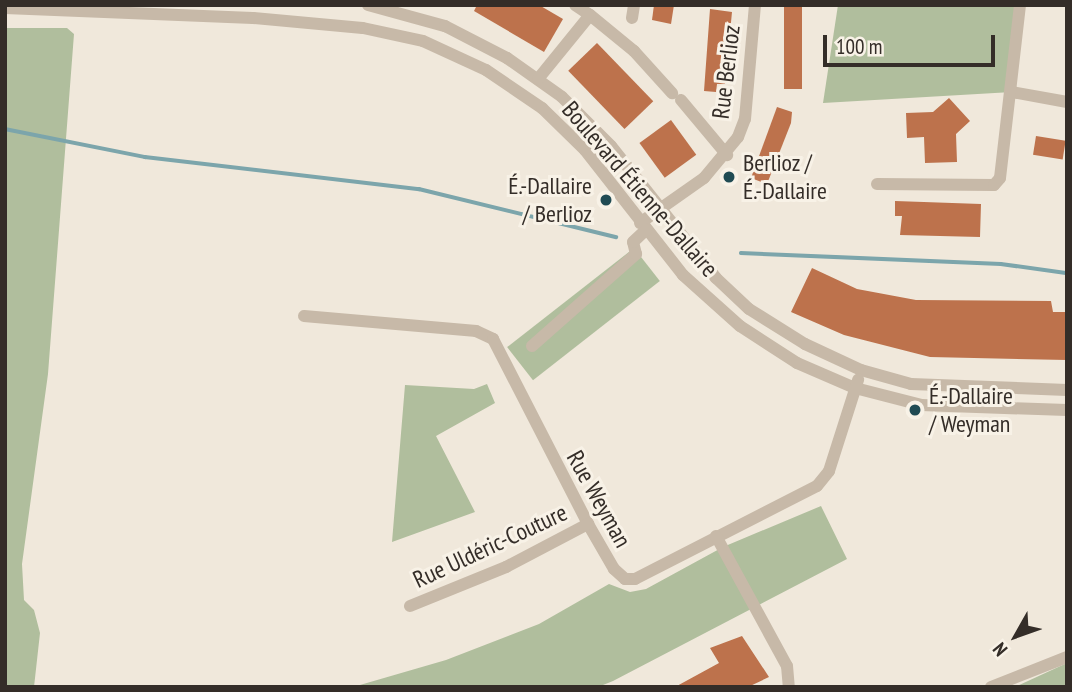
<!DOCTYPE html>
<meta charset="utf-8">
<style>
body{margin:0}
#map{position:relative;width:1072px;height:692px;overflow:hidden;background:#f0e8db;font-family:"PT Sans Narrow",sans-serif}
div>[style]{position:absolute}
[style*='--x']{left:calc(var(--x)*1px);top:calc(var(--y)*1px);width:calc(var(--w)*1px);rotate:calc(var(--a)*1deg)}
.green>*{inset:0;background:#b0be9d;transform-origin:0 0}
.stream>*{height:3.5px;margin:-1.75px;padding:0 1.75px;transform-origin:1.75px;border-radius:1.75px;background:#7ca5ab}
.building>*{inset:0;background:#bd724c;transform-origin:0 0}
.minor>*{height:12px;margin:-6px;padding:0 6px;transform-origin:6px;border-radius:6px;background:#c7b9a8}
.dots>*{width:19px;height:19px;translate:-50% -50%;box-sizing:border-box;border:4px solid #f8f2e7;border-radius:50%}
span{translate:-50% -50%;white-space:nowrap;text-align:center;line-height:1.15;-webkit-text-stroke:6px #f8f2e7;paint-order:stroke}
.street-label{font-size:24px;color:#342d28}
.poi-label{font-size:24px;color:#342d28}
.left{translate:0 -50%;text-align:left}
.right{translate:-100% -50%;text-align:right}
.frame{position:absolute;inset:0;border:7px solid #342d28;pointer-events:none}
.north{position:absolute;left:981px;top:601px;width:70px;height:70px;-webkit-text-stroke:5px #f8f2e7;paint-order:stroke;rotate:230deg;font-size:19px;font-weight:700;line-height:28px;text-align:center;color:#342d28}
.north::after{content:'';display:block;margin:auto;width:24px;height:32px;background:#342d28;clip-path:polygon(50% 0,100% 100%,50% 72%,0 100%)}
.scale{position:absolute;left:823px;top:35px;width:172px;height:32px;box-sizing:border-box;border:4px solid #342d28;border-top:0;padding-left:9px;font-size:21px;line-height:24px;white-space:nowrap;color:#342d28;-webkit-text-stroke:5px #f8f2e7;paint-order:stroke}
</style>
<div id="map">
<div class="green">
<div style="clip-path:polygon(838px 5px,1020px 5px,1012px 92px,823px 103px)"></div>
<div style="clip-path:polygon(5px 28px,67px 28px,74px 34px,48px 374px,22px 564px,24px 600px,34px 610px,40px 633px,34px 687px,5px 687px)"></div>
<div style="left:634px;top:248px;width:42px;height:161px;rotate:52deg"></div>
<div style="clip-path:polygon(487px 384px,495px 403px,436px 436px,475px 512px,392px 542px,405px 385px,474px 389px)"></div>
<div style="clip-path:polygon(821px 506px,847px 559px,613px 681px,598px 687px,353px 687px,446px 660px,539px 624px,609px 584px,630px 592px,646px 589px,723px 547px)"></div>
<div style="clip-path:polygon(1067px 663px,1067px 687px,1015px 687px)"></div>
</div>
<div class="stream">
<div style="--x:5;--y:129;--w:143;--a:11.3"></div>
<div style="--x:145;--y:157;--w:276;--a:6.7"></div>
<div style="--x:419;--y:189;--w:203;--a:13.7"></div>
<div style="--x:741;--y:253;--w:260;--a:2.4"></div>
<div style="--x:1001;--y:264;--w:67;--a:7.8"></div>
</div>
<div class="building">
<div style="clip-path:polygon(477px 5px,539px 5px,563px 19px,544px 52px,474px 11px)"></div>
<div style="clip-path:polygon(654px 5px,674px 5px,671px 24px,652px 20px)"></div>
<div style="left:784px;top:5px;width:18px;height:84px"></div>
<div style="clip-path:polygon(710px 9px,732px 12px,725px 84px,717px 84px,716px 92px,704px 91px)"></div>
<div style="left:597px;top:43px;width:81px;height:40px;rotate:46deg"></div>
<div style="clip-path:polygon(949px 98px,970px 121px,956px 134px,957px 162px,925px 163px,924px 137px,907px 138px,906px 113px,933px 112px)"></div>
<div style="clip-path:polygon(777px 107px,792px 112px,791px 123px,767px 184px,751px 178px)"></div>
<div style="left:671px;top:120px;width:43px;height:39px;rotate:54deg"></div>
<div style="left:1036px;top:136px;width:30px;height:19px;rotate:9deg"></div>
<div style="clip-path:polygon(895px 201px,981px 204px,980px 237px,900px 235px,902px 216px,895px 216px)"></div>
<div style="clip-path:polygon(812px 268px,857px 289px,916px 300px,1051px 301px,1053px 312px,1067px 312px,1067px 360px,930px 357px,844px 335px,791px 312px)"></div>
<div style="clip-path:polygon(742px 636px,769px 677px,748px 687px,675px 687px,719px 663px,710px 648px)"></div>
</div>
<div class="minor">
<div style="--x:368;--y:5;--w:80;--a:15.3"></div>
<div style="--x:445;--y:26;--w:70;--a:27.3"></div>
<div style="--x:507;--y:58;--w:67;--a:35.3"></div>
<div style="--x:562;--y:97;--w:69;--a:45"></div>
<div style="--x:611;--y:146;--w:169;--a:51.5"></div>
<div style="--x:716;--y:278;--w:45;--a:43.2"></div>
<div style="--x:749;--y:309;--w:66;--a:32"></div>
<div style="--x:805;--y:344;--w:62;--a:24.9"></div>
<div style="--x:861;--y:370;--w:52;--a:15.6"></div>
<div style="--x:911;--y:384;--w:156;--a:2.2"></div>
<div style="--x:5;--y:8;--w:248;--a:2.3"></div>
<div style="--x:253;--y:18;--w:110;--a:5.2"></div>
<div style="--x:363;--y:28;--w:61;--a:12.2"></div>
<div style="--x:423;--y:41;--w:69;--a:24.7"></div>
<div style="--x:486;--y:70;--w:68;--a:34.2"></div>
<div style="--x:542;--y:108;--w:60;--a:44.3"></div>
<div style="--x:585;--y:150;--w:159;--a:51.9"></div>
<div style="--x:683;--y:275;--w:76;--a:41.8"></div>
<div style="--x:740;--y:326;--w:68;--a:33"></div>
<div style="--x:797;--y:363;--w:63;--a:23.3"></div>
<div style="--x:855;--y:388;--w:68;--a:14.4"></div>
<div style="--x:921;--y:405;--w:146;--a:2"></div>
<div style="--x:590;--y:15;--w:57;--a:39.3"></div>
<div style="--x:634;--y:51;--w:57;--a:47.9"></div>
<div style="--x:632;--y:18;--w:13;--a:-81"></div>
<div style="--x:538;--y:79;--w:82;--a:-50.9"></div>
<div style="--x:590;--y:15;--w:18;--a:-146"></div>
<div style="--x:1012;--y:92;--w:56;--a:10.3"></div>
<div style="--x:681;--y:100;--w:72;--a:50.1"></div>
<div style="--x:877;--y:184;--w:117;--a:0.5"></div>
<div style="--x:994;--y:185;--w:9;--a:-49"></div>
<div style="--x:1000;--y:178;--w:174;--a:-83.4"></div>
<div style="--x:640;--y:223;--w:78;--a:-35.1"></div>
<div style="--x:704;--y:178;--w:53;--a:-50.3"></div>
<div style="--x:738;--y:137;--w:19;--a:-69"></div>
<div style="--x:745;--y:119;--w:114;--a:-85"></div>
<div style="--x:304;--y:316;--w:173;--a:5"></div>
<div style="--x:476;--y:331;--w:19;--a:25"></div>
<div style="--x:493;--y:339;--w:208;--a:62.8"></div>
<div style="--x:588;--y:524;--w:52;--a:60"></div>
<div style="--x:614;--y:569;--w:15;--a:42"></div>
<div style="--x:625;--y:579;--w:10;--a:0"></div>
<div style="--x:635;--y:579;--w:204;--a:-27.1"></div>
<div style="--x:817;--y:486;--w:19;--a:-51"></div>
<div style="--x:829;--y:471;--w:96;--a:-72.3"></div>
<div style="--x:532;--y:346;--w:139;--a:-41.5"></div>
<div style="--x:636;--y:254;--w:12;--a:-104"></div>
<div style="--x:633;--y:242;--w:18;--a:-43"></div>
<div style="--x:716;--y:536;--w:148;--a:61.4"></div>
<div style="--x:787;--y:666;--w:21;--a:85"></div>
<div style="--x:410;--y:606;--w:104;--a:-22.1"></div>
<div style="--x:506;--y:567;--w:93;--a:-27.7"></div>
<div style="--x:991;--y:687;--w:82;--a:-21.5"></div>
</div>
<div class="dots">
<div style="left:729px;top:177px;background:#204b53"></div>
<div style="left:606px;top:200px;background:#204b53"></div>
<div style="left:915px;top:410px;background:#204b53"></div>
</div>
<div class="street-label">
<span style="left:726px;top:72px;rotate:-83deg">Rue Berlioz</span>
<span style="left:640px;top:189px;rotate:49deg">Boulevard Étienne-Dallaire</span>
<span style="left:599px;top:499px;rotate:61deg">Rue Weyman</span>
<span style="left:490px;top:546px;rotate:-25deg">Rue Uldéric-Couture</span>
</div>
<div class="poi-label">
<span class="left" style="left:743px;top:177px">Berlioz /<br>É.-Dallaire</span>
<span class="right" style="left:592px;top:200px">É.-Dallaire<br>/ Berlioz</span>
<span class="left" style="left:929px;top:410px">É.-Dallaire<br>/ Weyman</span>
</div>
<div class="frame"></div>
<div class="north">N</div>
<div class="scale">100 m</div>
</div>
